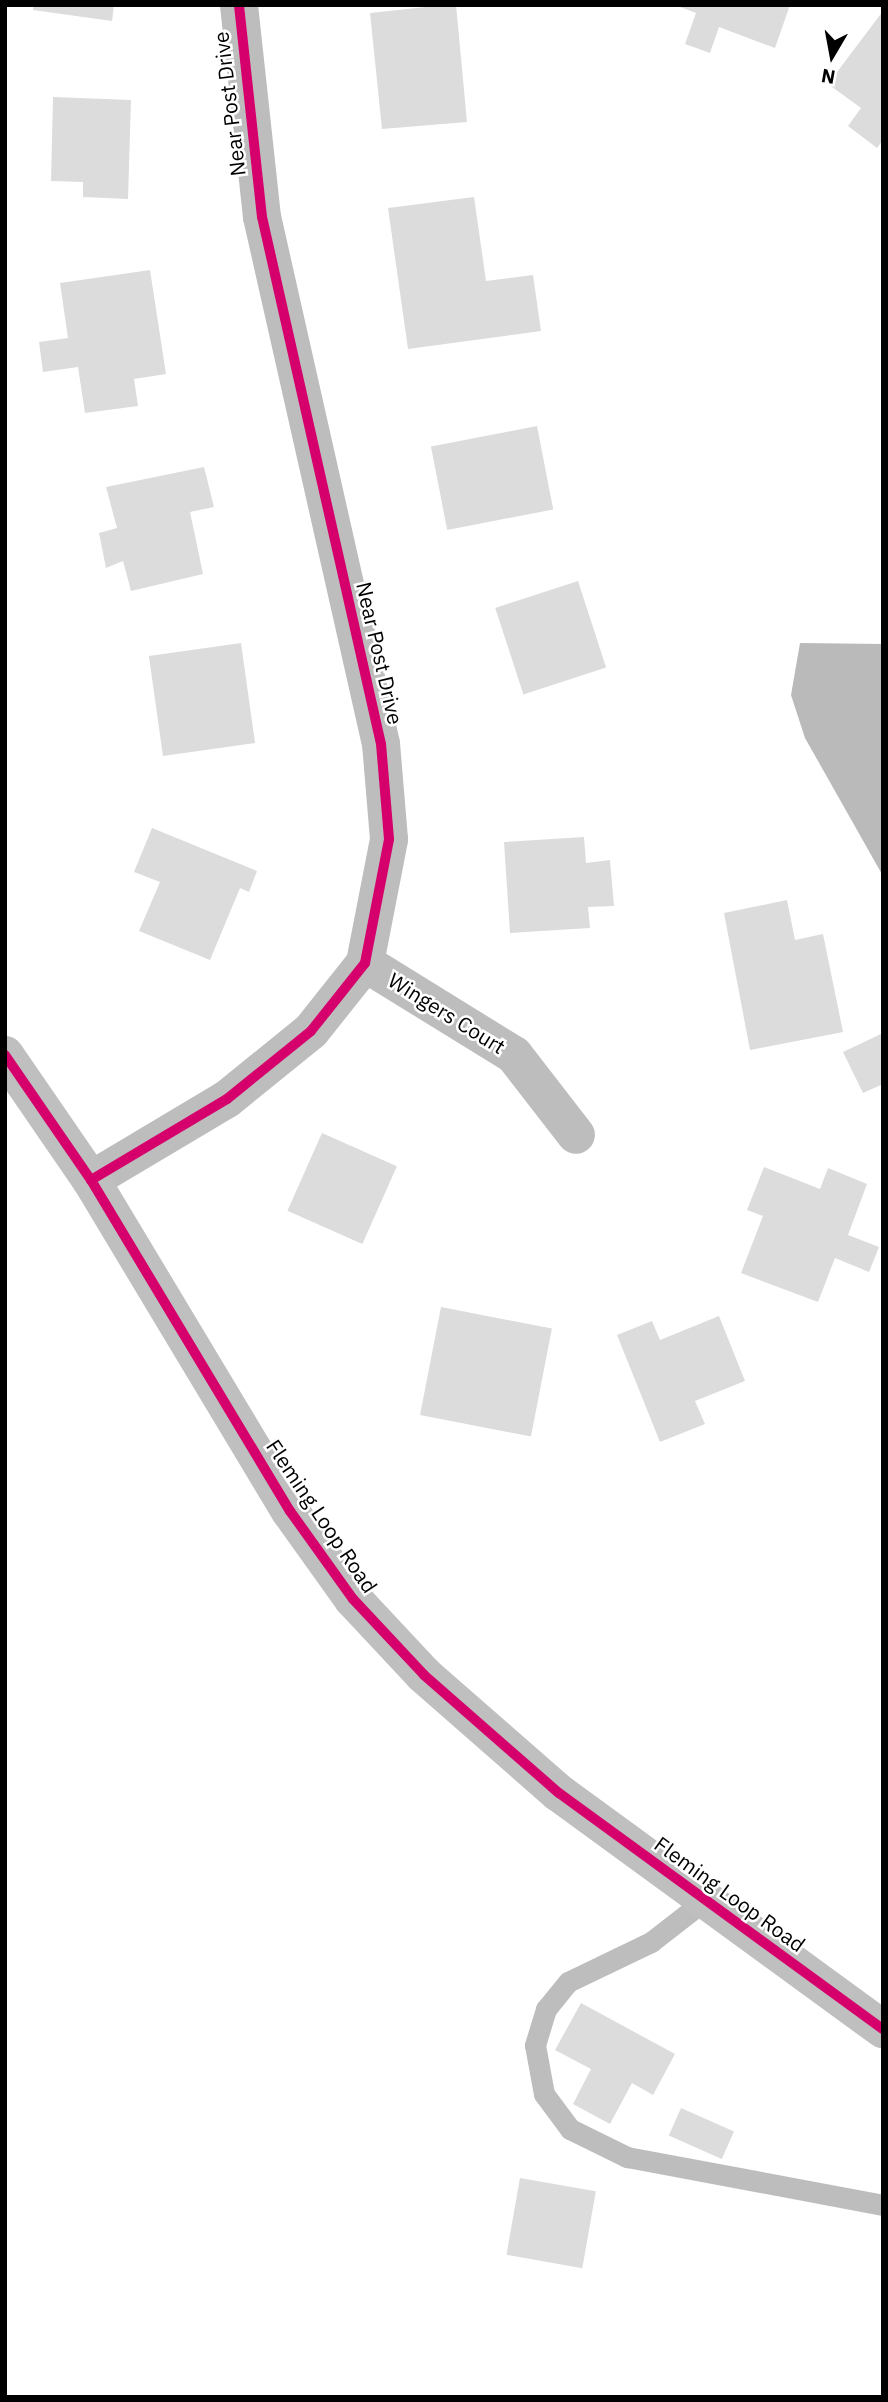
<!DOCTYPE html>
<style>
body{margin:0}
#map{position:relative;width:888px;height:2402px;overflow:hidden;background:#fff;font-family:"IBM Plex Sans",sans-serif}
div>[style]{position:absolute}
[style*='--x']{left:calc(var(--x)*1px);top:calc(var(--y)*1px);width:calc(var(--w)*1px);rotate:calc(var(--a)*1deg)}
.water>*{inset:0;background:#bababa}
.building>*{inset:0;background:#dcdcdc;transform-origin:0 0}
.lane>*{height:21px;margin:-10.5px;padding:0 10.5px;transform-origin:10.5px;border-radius:10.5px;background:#bdbdbd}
.street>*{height:38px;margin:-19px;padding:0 19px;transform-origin:19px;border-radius:19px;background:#bdbdbd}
.secondary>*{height:38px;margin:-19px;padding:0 19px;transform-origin:19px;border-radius:19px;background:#bfbfbf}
.cycleway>*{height:10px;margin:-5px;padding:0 5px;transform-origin:5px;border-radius:5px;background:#d6006c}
span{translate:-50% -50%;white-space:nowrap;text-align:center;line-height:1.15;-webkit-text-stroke:5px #fff;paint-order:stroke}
.street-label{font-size:21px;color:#000}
.frame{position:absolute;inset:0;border:7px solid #000;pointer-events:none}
.north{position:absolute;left:797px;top:21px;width:70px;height:70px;-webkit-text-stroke:5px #fff;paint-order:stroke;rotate:190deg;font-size:19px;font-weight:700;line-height:28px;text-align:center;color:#000}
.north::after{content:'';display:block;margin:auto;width:24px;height:32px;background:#000;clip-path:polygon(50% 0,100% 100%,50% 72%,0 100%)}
</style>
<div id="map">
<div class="water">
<div style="clip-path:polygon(800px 643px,883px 644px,883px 876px,805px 738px,791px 695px)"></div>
</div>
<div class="building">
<div style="clip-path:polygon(34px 5px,114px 5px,112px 21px,33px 10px)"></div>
<div style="clip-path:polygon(445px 5px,456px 5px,467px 122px,382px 129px,370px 13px)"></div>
<div style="clip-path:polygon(675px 5px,790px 5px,775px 48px,719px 27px,710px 53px,685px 44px,696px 13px)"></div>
<div style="clip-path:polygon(883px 11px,883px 140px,877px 148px,848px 126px,861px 108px,828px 84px)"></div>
<div style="clip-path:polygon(53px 97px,131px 100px,128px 199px,83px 197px,83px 182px,51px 181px)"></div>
<div style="clip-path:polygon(474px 197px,486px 281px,533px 275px,541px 331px,408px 349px,388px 208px)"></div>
<div style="clip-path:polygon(150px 270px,166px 374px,134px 379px,138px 406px,85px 413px,78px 367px,43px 372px,39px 342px,68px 338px,60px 283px)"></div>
<div style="left:537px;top:426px;width:85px;height:108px;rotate:79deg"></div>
<div style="clip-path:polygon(204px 467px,214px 507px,190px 512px,203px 574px,131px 591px,123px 561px,106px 568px,99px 533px,117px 528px,106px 487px)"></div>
<div style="left:578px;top:581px;width:91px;height:87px;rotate:72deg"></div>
<div style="left:241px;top:643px;width:101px;height:93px;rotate:82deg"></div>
<div style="clip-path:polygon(152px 828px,257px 871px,249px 892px,240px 888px,210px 960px,139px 931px,160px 882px,134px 872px)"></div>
<div style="clip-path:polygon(584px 837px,586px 863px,610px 860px,614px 906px,588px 907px,590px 928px,510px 933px,504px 842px)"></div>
<div style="clip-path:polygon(787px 900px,795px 940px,823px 934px,843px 1032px,750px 1050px,724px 913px)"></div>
<div style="clip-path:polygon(883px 1033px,883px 1084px,863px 1093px,843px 1052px)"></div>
<div style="left:322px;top:1133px;width:82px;height:85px;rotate:24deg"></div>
<div style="clip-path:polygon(764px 1167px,820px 1189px,828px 1168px,867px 1184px,848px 1235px,879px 1247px,869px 1272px,835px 1258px,818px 1302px,741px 1273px,763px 1216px,747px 1210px)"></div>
<div style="left:441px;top:1307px;width:113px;height:110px;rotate:11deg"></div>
<div style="clip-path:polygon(719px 1316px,745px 1381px,695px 1401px,705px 1424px,660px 1442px,617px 1335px,652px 1321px,660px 1340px)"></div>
<div style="clip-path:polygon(581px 2003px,675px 2054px,653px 2095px,632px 2083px,610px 2124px,573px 2104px,591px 2069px,555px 2050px)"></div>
<div style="left:681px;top:2108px;width:58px;height:30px;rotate:24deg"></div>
<div style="left:520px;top:2178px;width:77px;height:78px;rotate:10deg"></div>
</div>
<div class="lane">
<div style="--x:705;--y:1900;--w:68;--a:142.1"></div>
<div style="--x:651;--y:1942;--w:92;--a:154.3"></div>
<div style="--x:568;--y:1982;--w:35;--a:129"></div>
<div style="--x:546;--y:2009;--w:38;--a:107"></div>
<div style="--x:535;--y:2045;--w:50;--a:79.6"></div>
<div style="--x:544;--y:2094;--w:44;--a:53.4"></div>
<div style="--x:570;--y:2129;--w:64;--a:26.2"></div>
<div style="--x:627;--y:2157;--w:260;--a:10.6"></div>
</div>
<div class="street">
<div style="--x:365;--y:963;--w:175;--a:31.7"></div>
<div style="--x:514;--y:1055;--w:101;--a:52.2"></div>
<div style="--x:91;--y:1180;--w:158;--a:-30.8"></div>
<div style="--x:227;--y:1099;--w:108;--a:-39"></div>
<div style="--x:311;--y:1031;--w:87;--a:-51.5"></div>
<div style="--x:365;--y:963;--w:126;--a:-79"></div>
<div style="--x:389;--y:839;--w:95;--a:-94.8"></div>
<div style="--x:381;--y:744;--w:540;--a:-102.72"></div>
<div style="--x:262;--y:217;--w:213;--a:-96.2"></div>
</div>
<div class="secondary">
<div style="--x:5;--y:1055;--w:152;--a:55.5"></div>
<div style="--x:91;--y:1180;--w:386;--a:59"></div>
<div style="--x:290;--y:1511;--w:108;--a:54.4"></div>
<div style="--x:353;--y:1599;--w:104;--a:46.9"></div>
<div style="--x:424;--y:1675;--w:179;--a:41.2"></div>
<div style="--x:559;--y:1793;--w:401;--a:36.1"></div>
</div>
<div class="cycleway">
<div style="--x:5;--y:1055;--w:152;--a:55.5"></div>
<div style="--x:91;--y:1180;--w:386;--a:59"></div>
<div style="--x:290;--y:1511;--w:108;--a:54.4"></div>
<div style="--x:353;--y:1599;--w:104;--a:46.9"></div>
<div style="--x:424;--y:1675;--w:179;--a:41.2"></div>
<div style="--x:559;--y:1793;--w:401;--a:36.1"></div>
<div style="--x:91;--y:1180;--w:158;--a:-30.8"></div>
<div style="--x:227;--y:1099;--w:108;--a:-39"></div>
<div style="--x:311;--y:1031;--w:87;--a:-51.5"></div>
<div style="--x:365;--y:963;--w:126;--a:-79"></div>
<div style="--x:389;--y:839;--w:95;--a:-94.8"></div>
<div style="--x:381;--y:744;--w:540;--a:-102.72"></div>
<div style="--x:262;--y:217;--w:213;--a:-96.2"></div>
</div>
<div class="street-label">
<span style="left:229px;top:104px;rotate:-97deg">Near Post Drive</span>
<span style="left:380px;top:653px;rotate:77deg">Near Post Drive</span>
<span style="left:447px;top:1013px;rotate:32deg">Wingers Court</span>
<span style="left:322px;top:1516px;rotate:56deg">Fleming Loop Road</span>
<span style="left:730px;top:1894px;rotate:36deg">Fleming Loop Road</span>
</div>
<div class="frame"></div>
<div class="north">N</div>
</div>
